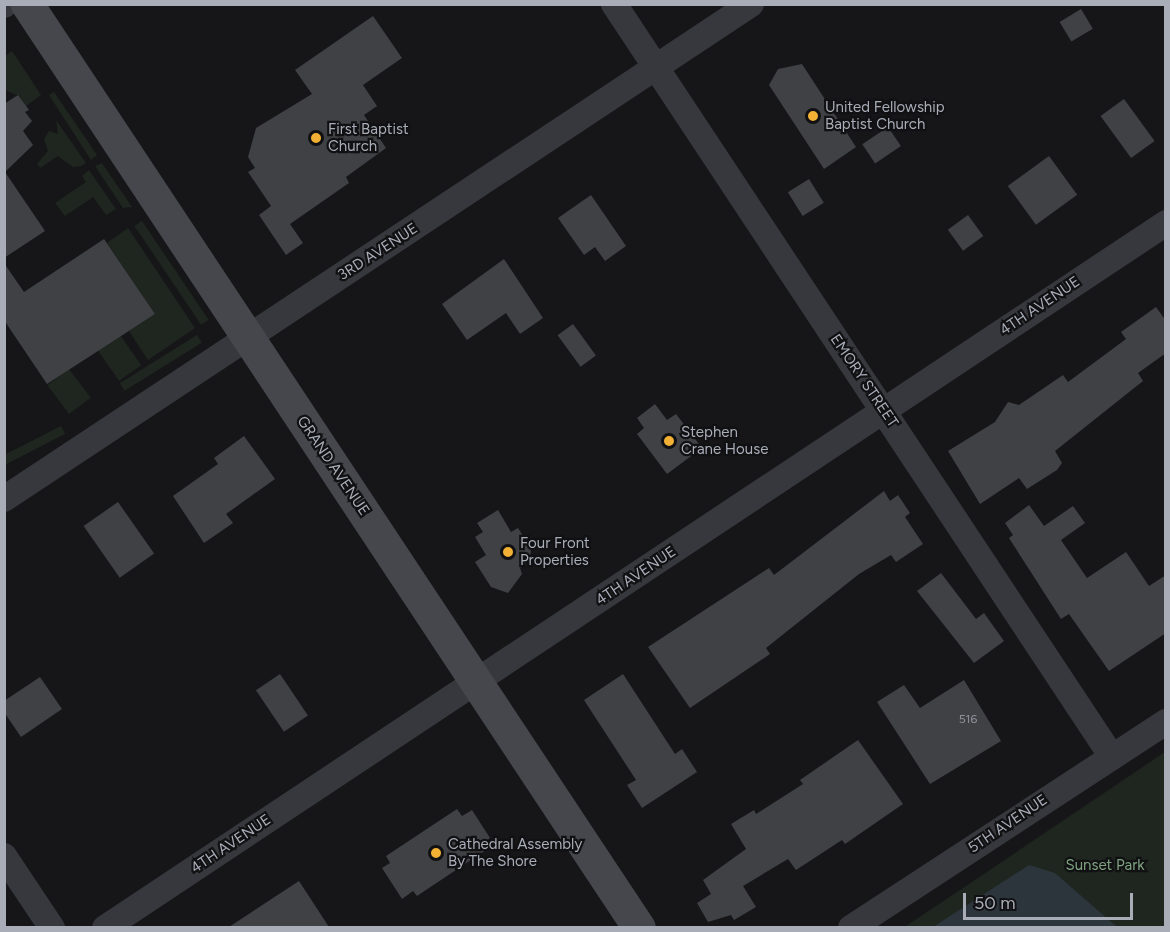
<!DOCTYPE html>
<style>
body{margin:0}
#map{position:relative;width:1170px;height:932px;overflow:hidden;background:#161618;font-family:Figtree,sans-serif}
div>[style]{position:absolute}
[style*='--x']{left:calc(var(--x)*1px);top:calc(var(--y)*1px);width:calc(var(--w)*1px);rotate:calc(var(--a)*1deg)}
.green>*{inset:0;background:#1e261f;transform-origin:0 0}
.water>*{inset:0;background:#2c353c}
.building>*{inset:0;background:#404145;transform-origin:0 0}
.street>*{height:26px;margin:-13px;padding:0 13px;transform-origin:13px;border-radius:13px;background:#37383d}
.secondary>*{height:33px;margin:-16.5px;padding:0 16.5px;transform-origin:16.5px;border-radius:16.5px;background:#45474d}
.dots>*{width:16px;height:16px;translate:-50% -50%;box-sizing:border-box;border:3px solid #111113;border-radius:50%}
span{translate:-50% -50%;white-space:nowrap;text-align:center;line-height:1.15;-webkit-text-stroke:4.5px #111113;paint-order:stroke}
.number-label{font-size:12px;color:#8e929b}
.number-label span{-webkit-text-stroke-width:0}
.poi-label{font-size:15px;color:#a8adb8}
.left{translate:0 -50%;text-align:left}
.street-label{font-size:15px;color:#a8adb8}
.park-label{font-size:15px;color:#7fa381}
.frame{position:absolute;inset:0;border:6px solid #a8adb8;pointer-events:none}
.scale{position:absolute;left:963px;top:893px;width:170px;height:27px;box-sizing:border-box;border:3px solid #a8adb8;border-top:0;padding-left:8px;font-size:18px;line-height:21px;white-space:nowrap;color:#a8adb8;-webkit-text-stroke:4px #111113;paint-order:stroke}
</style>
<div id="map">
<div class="green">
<div style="clip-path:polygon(12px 51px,41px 95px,26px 106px,19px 96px,5px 90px,5px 56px)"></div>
<div style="clip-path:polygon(54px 92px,97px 155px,91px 160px,49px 95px)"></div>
<div style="clip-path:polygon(56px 120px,86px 163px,81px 166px,73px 167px,58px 156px,40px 168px,37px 164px,48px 151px,44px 139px,49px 131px,58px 134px)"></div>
<div style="clip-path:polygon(102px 163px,132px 207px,123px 208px,95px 166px)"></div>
<div style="clip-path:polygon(89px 170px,116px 209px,106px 215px,93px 197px,65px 216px,55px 203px,86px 182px,82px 176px)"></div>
<div style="left:142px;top:221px;width:119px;height:9px;rotate:56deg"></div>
<div style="clip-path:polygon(128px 228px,195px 328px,148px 360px,129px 331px,155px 314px,107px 243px)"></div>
<div style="left:120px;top:335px;width:37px;height:27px;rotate:55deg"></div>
<div style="left:197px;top:335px;width:9px;height:91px;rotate:58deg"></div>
<div style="left:69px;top:369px;width:36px;height:27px;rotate:53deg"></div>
<div style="left:61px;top:426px;width:9px;height:67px;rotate:63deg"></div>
<div style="clip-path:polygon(1165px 752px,1165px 927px,903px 928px,972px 882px)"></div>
</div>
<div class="water">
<div style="clip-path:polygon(1029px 865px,1055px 873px,1117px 927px,933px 927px)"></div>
</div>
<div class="building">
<div style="left:1081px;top:9px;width:23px;height:25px;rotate:59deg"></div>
<div style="clip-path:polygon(373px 16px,402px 58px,363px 85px,377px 106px,364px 115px,386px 148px,346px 177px,349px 183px,290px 224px,303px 243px,286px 255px,259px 215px,271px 206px,248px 172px,255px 168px,248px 157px,256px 128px,312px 94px,295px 70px)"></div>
<div style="clip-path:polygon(802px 64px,856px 147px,824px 169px,769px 85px,778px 69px)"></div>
<div style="clip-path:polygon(18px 95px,29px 110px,25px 112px,32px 121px,23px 131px,33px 145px,5px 172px,45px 231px,4px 258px,4px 104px)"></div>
<div style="left:1124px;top:99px;width:52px;height:29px;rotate:54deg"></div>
<div style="left:888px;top:127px;width:23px;height:31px;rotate:56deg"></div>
<div style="left:1049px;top:156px;width:48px;height:51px;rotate:54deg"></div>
<div style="left:809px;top:179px;width:28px;height:25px;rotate:58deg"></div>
<div style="clip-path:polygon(591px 195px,626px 246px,605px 261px,595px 247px,584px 255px,558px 218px)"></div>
<div style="left:968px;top:215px;width:26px;height:25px;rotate:54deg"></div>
<div style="clip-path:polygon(104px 239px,155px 314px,47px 384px,4px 320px,4px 263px,24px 292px)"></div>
<div style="clip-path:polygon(504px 259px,543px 318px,520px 334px,506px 313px,467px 340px,442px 304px)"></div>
<div style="clip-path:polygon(1156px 307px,1166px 321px,1166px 353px,1138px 373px,1143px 381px,1055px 451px,1062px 463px,1057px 470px,1027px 489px,1019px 478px,980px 504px,948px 451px,995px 422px,1008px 402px,1019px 405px,1063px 375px,1068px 382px,1126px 339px,1121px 332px)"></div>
<div style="left:573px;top:324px;width:39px;height:19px;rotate:54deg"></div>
<div style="clip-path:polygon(655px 404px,667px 420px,676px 414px,702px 448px,667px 474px,637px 434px,644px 428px,637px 418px)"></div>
<div style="clip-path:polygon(244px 436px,275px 479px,226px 514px,233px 523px,204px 543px,173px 496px,218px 464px,214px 458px)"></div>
<div style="clip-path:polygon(884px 491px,890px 501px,898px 495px,910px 513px,905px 517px,923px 544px,896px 562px,891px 555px,859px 574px,766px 648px,770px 654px,690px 708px,648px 647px,769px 568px,774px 575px)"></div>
<div style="left:118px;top:502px;width:63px;height:42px;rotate:55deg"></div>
<div style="clip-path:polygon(1029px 505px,1044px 526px,1073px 506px,1085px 523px,1061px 540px,1087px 578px,1126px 552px,1149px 586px,1166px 575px,1166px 633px,1109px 671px,1069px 614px,1061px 619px,1009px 538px,1013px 535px,1005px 523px)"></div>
<div style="clip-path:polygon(498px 510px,511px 532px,518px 528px,531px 549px,530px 560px,520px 568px,522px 574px,508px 593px,491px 587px,475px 562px,486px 555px,475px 537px,483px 532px,477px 523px)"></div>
<div style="clip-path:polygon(941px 573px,976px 619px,984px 613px,1004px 641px,974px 663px,917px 591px)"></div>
<div style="left:280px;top:674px;width:50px;height:29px;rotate:56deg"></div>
<div style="clip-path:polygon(623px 674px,675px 754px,682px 749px,697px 772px,642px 808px,627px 785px,636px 780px,584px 700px)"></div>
<div style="clip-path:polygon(40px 677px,62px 709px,21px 737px,4px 712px,4px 701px)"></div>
<div style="clip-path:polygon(964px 680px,1001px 741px,930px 784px,877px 702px,904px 685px,920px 708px)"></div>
<div style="clip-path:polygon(858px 740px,903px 804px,845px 844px,842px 840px,796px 870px,788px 859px,743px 886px,756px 907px,734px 920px,731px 915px,708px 922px,697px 903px,711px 894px,703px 880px,746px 849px,731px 824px,754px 810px,756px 814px,803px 784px,800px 780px)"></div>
<div style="clip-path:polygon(457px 809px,462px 816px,472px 810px,490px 838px,481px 844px,486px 850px,417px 896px,413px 891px,402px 899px,382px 868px,390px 863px,386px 856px)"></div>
<div style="clip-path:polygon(299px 881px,329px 927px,229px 927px,276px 896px)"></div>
</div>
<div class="street">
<div style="--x:614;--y:4;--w:903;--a:56.52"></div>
<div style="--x:4;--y:5;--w:1;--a:-45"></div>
<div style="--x:4;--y:499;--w:896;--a:-33.53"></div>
<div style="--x:4;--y:856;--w:87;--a:56.3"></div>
<div style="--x:105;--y:928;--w:1274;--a:-33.6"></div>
<div style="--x:851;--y:928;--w:376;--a:-33.2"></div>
</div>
<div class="secondary">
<div style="--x:27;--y:4;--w:1108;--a:56.48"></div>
</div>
<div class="dots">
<div style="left:813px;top:116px;background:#f2b134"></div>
<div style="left:316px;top:138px;background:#f2b134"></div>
<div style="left:669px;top:441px;background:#f2b134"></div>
<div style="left:508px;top:552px;background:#f2b134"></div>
<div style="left:436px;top:853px;background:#f2b134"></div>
</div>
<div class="number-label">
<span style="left:968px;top:720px">516</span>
</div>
<div class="poi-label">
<span class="left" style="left:825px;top:116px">United Fellowship<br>Baptist Church</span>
<span class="left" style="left:328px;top:138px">First Baptist<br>Church</span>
<span class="left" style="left:681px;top:441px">Stephen<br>Crane House</span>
<span class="left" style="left:520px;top:552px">Four Front<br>Properties</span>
<span class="left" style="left:448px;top:853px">Cathedral Assembly<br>By The Shore</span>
</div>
<div class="street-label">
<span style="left:378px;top:252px;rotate:-33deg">3RD AVENUE</span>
<span style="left:1040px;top:306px;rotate:-34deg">4TH AVENUE</span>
<span style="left:864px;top:381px;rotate:56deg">EMORY STREET</span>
<span style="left:333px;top:466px;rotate:56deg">GRAND AVENUE</span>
<span style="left:636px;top:576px;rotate:-34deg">4TH AVENUE</span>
<span style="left:1008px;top:824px;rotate:-34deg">5TH AVENUE</span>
<span style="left:231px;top:844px;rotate:-34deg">4TH AVENUE</span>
</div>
<div class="park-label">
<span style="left:1105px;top:866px">Sunset Park</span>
</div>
<div class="frame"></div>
<div class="scale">50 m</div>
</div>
